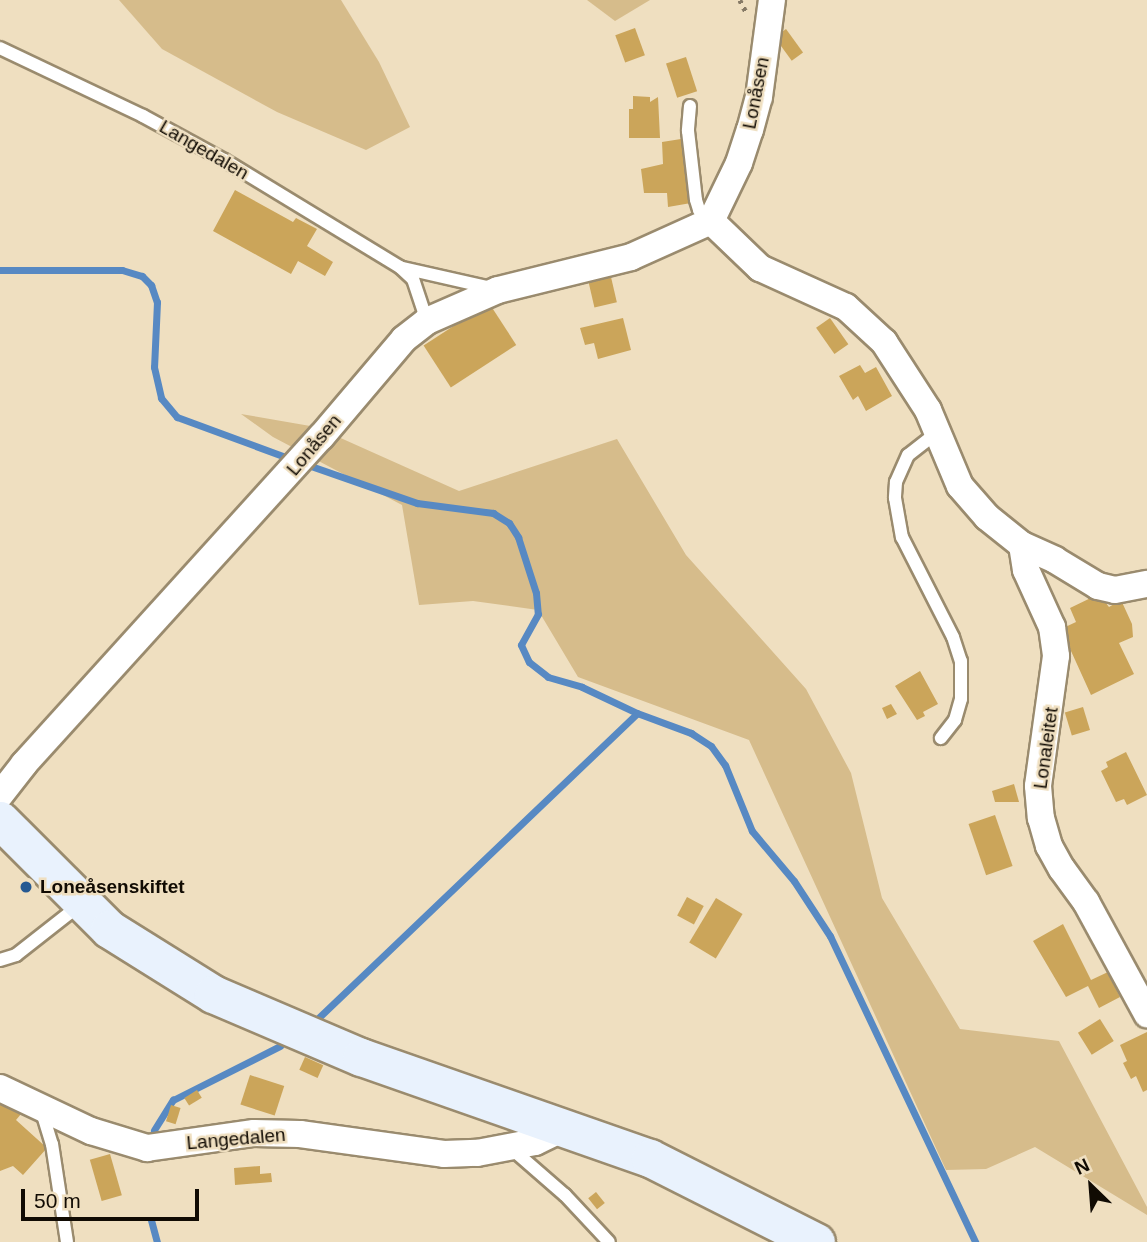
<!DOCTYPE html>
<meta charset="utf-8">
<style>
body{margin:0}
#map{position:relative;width:1147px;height:1242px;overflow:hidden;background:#efdfc0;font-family:Helvetica,sans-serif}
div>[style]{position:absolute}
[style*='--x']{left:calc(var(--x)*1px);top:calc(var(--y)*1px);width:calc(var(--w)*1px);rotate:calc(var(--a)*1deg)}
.green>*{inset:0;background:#d6bc8b}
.stream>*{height:7px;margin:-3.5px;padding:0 3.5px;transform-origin:3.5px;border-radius:3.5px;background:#5789c3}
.building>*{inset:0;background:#cba55a;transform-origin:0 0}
.path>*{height:4.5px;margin-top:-2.25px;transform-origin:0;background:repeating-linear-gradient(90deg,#867a66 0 3.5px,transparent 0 8.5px)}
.roads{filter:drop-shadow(2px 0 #9a8b6e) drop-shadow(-2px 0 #9a8b6e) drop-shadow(0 2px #9a8b6e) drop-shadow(0 -2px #9a8b6e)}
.lane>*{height:12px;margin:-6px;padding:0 6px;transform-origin:6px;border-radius:6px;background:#fff}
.street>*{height:26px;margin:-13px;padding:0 13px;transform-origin:13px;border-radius:13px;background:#fff}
.secondary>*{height:37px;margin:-18.5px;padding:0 18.5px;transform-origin:18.5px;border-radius:18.5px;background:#e9f2fd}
.dots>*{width:19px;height:19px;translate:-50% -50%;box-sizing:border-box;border:4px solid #efdfc0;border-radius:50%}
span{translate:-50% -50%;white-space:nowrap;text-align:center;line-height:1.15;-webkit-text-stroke:5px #efdfc0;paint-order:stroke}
.street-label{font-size:19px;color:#110b03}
.poi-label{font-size:19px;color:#110b03;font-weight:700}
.left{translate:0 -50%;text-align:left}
.north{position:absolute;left:1056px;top:1151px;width:70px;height:70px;-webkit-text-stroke:5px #efdfc0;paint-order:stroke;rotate:335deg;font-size:19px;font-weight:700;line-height:28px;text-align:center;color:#110b03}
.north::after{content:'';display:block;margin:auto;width:24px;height:32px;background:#110b03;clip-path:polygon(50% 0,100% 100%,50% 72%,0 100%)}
.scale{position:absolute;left:21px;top:1189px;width:178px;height:32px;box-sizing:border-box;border:4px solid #110b03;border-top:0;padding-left:9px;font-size:21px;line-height:24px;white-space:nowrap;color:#110b03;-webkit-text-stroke:5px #efdfc0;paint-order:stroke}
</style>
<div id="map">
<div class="green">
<div style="clip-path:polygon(119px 0,341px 0,379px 62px,410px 127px,366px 150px,277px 112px,162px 49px)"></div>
<div style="clip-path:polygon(587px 0,650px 0,615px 21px)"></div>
<div style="clip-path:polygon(241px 414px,316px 427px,459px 491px,617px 439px,686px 555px,806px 689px,851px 773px,882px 898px,960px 1029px,1059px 1041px,1147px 1207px,1147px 1215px,1035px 1147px,986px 1169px,946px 1170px,749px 740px,578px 677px,538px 610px,473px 601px,419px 605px,402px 505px,273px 437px)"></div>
</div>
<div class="stream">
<div style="--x:0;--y:270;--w:122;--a:0"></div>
<div style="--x:122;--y:270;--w:21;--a:17"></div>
<div style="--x:142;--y:276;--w:13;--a:45"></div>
<div style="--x:151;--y:285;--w:18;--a:71"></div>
<div style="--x:157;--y:302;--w:65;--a:92.6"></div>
<div style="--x:154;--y:367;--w:32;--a:77"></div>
<div style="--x:161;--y:398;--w:25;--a:50"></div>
<div style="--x:177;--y:417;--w:125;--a:20.2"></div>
<div style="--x:305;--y:464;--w:119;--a:19.2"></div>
<div style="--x:417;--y:503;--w:77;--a:7.5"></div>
<div style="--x:493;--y:513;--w:19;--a:32"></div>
<div style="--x:509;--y:523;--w:17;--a:57"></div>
<div style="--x:518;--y:537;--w:59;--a:72.2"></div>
<div style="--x:536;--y:593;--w:21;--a:85"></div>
<div style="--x:538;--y:614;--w:35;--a:119"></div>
<div style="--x:521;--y:645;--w:19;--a:65"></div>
<div style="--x:529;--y:662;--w:24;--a:38"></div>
<div style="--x:548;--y:677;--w:35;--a:16"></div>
<div style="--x:582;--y:687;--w:61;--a:25.3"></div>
<div style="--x:313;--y:1023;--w:448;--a:-43.7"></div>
<div style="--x:637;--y:713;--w:58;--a:20.3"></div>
<div style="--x:691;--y:733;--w:24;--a:33"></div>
<div style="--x:711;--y:746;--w:24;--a:54"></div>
<div style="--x:725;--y:765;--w:71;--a:67.8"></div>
<div style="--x:752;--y:831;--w:65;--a:50"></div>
<div style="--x:794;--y:881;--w:66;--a:56.8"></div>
<div style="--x:830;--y:936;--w:339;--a:64.6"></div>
<div style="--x:154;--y:1130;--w:36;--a:-58"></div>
<div style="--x:173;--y:1100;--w:120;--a:-26.8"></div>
<div style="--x:151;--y:1220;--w:23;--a:75"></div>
</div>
<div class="building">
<div style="left:635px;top:28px;width:29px;height:21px;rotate:70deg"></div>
<div style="left:786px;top:29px;width:29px;height:14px;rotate:54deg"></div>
<div style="left:686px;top:57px;width:36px;height:21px;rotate:72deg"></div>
<div style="clip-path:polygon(633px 96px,650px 97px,650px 102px,658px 97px,660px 138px,629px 138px,629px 109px,633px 109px)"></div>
<div style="clip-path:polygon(681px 139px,691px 203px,668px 207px,667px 193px,644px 193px,641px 169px,663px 164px,662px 142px)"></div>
<div style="clip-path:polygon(235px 190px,293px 222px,296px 218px,317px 229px,307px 246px,333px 262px,325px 276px,298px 261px,291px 274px,213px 231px)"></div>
<div style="left:611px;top:277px;width:26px;height:23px;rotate:77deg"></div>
<div style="left:489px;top:303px;width:50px;height:78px;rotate:57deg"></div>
<div style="clip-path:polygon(623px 318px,631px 350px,598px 359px,594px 343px,585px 345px,580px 328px)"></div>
<div style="left:830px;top:318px;width:32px;height:17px;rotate:55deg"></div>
<div style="clip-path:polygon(860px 365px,865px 373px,876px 367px,892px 396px,866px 411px,858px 396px,853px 400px,839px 376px)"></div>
<div style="clip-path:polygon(1099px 594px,1109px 607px,1121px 600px,1132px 624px,1133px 637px,1119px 643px,1134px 674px,1091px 695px,1061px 629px,1076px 622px,1070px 608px)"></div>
<div style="clip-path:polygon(920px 671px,938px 704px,923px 712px,925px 716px,917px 720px,895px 686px)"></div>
<div style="clip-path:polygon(891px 704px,897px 714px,887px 719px,882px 708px)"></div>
<div style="left:1083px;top:707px;width:24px;height:19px;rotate:73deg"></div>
<div style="clip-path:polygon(1126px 752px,1147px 795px,1127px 805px,1124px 799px,1116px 802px,1101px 771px,1108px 767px,1106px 762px)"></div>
<div style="clip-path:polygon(1014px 784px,1019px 802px,995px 802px,992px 791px)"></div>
<div style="left:995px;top:815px;width:54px;height:28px;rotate:71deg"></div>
<div style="left:687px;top:897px;width:19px;height:21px;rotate:28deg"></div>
<div style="left:716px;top:898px;width:31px;height:52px;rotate:31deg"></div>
<div style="clip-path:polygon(1063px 924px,1091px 980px,1108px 972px,1120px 997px,1099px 1008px,1088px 986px,1066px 997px,1033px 941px)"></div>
<div style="left:1100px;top:1019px;width:26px;height:26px;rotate:58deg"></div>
<div style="clip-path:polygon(1147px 1032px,1147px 1090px,1143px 1092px,1136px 1076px,1131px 1079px,1123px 1063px,1127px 1061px,1120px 1045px)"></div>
<div style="left:305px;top:1057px;width:20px;height:14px;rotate:24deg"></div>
<div style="left:250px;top:1075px;width:36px;height:31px;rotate:18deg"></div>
<div style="left:197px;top:1090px;width:9px;height:15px;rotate:58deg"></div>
<div style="clip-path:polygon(0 1095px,21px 1114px,16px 1120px,47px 1148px,23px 1175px,13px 1166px,0 1171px)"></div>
<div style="left:171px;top:1105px;width:10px;height:17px;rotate:17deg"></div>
<div style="left:110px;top:1154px;width:43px;height:21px;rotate:74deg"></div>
<div style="clip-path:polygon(260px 1166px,260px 1174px,271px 1173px,272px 1182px,235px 1185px,234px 1168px)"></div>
<div style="left:596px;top:1192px;width:14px;height:10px;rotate:51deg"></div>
</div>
<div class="path">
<div style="--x:740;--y:0;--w:13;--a:63"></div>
</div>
<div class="roads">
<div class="lane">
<div style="--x:0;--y:48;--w:158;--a:25.4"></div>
<div style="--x:143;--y:116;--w:92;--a:28.5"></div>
<div style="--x:224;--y:160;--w:206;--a:31.3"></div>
<div style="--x:400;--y:267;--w:18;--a:43"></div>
<div style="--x:413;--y:279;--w:44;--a:71.6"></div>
<div style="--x:690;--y:106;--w:25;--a:95"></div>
<div style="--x:688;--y:131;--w:69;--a:83.4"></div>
<div style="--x:696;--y:200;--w:10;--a:73"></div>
<div style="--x:699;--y:210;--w:16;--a:43"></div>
<div style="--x:403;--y:268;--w:90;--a:12.8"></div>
<div style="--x:939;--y:431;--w:39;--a:142"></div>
<div style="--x:908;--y:455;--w:30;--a:114"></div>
<div style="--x:896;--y:482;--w:16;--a:94"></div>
<div style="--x:895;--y:498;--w:40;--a:80"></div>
<div style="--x:902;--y:537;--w:112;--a:63"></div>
<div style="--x:953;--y:637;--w:25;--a:72"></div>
<div style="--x:961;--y:661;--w:38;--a:90"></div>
<div style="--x:961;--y:699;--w:22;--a:106"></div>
<div style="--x:955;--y:720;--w:23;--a:128"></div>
<div style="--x:0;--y:960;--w:17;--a:-17"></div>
<div style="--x:16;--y:955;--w:83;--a:-38.1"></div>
<div style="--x:42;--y:1112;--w:34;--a:73"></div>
<div style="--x:52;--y:1144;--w:99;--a:81.3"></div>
<div style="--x:512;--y:1149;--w:70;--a:41"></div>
<div style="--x:565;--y:1195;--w:64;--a:46.9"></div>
</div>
<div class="street">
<div style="--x:711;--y:221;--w:68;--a:43.8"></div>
<div style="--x:760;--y:268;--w:94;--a:24.4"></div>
<div style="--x:846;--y:307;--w:52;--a:42.6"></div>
<div style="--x:884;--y:342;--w:81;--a:57.1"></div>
<div style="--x:928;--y:410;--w:82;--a:67.2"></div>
<div style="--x:960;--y:486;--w:41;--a:48.9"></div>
<div style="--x:987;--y:517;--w:45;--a:38.7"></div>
<div style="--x:1022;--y:545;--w:36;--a:24"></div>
<div style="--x:1055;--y:560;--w:50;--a:31.2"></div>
<div style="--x:1098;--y:586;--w:17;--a:13"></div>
<div style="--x:1115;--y:590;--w:33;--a:-11"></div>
<div style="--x:1022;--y:545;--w:25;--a:81"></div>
<div style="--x:1026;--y:570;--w:63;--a:65.5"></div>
<div style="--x:1052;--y:627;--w:29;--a:82"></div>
<div style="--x:1056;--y:656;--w:131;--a:97.9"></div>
<div style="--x:1038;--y:786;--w:32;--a:85"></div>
<div style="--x:1041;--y:818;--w:29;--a:74"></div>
<div style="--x:1049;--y:846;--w:26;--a:61"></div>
<div style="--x:1062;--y:869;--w:41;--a:54"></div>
<div style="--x:1086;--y:902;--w:128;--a:61.4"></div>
<div style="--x:0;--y:795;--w:39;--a:-52"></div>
<div style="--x:24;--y:764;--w:442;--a:-47.8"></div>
<div style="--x:321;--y:437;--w:128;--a:-49.7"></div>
<div style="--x:404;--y:339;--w:29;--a:-38"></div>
<div style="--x:427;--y:321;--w:77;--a:-23.6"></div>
<div style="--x:498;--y:290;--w:137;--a:-13.9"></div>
<div style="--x:631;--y:257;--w:88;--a:-24.2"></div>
<div style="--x:711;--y:221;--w:64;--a:-64.2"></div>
<div style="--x:739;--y:163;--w:35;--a:-72"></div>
<div style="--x:750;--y:130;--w:34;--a:-75"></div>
<div style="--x:759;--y:97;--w:98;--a:-82.4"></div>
<div style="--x:0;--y:1088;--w:101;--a:25.3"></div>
<div style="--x:91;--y:1131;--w:59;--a:16.9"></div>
<div style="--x:147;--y:1148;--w:108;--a:-8"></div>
<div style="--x:254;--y:1133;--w:46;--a:1.2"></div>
<div style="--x:300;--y:1134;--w:145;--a:7.9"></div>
<div style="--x:444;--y:1154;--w:33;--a:-2"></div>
<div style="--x:477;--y:1153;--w:59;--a:-10.7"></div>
<div style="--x:535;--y:1142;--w:32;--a:-26"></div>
</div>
<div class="secondary">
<div style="--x:0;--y:820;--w:154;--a:45"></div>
<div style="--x:109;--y:929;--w:123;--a:32"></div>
<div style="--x:213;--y:994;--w:161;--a:23.1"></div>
<div style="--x:361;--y:1057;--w:306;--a:19.3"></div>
<div style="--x:650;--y:1158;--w:186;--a:26.8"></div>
</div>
</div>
<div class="dots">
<div style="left:26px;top:887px;background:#255992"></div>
</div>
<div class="street-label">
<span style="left:756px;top:93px;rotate:-79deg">Lonåsen</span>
<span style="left:204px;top:150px;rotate:30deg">Langedalen</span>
<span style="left:314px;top:445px;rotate:-50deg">Lonåsen</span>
<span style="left:1046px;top:748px;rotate:-82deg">Lonaleitet</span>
<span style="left:236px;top:1139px;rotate:-5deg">Langedalen</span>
</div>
<div class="poi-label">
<span class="left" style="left:40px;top:887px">Loneåsenskiftet</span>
</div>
<div class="north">N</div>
<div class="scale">50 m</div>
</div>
